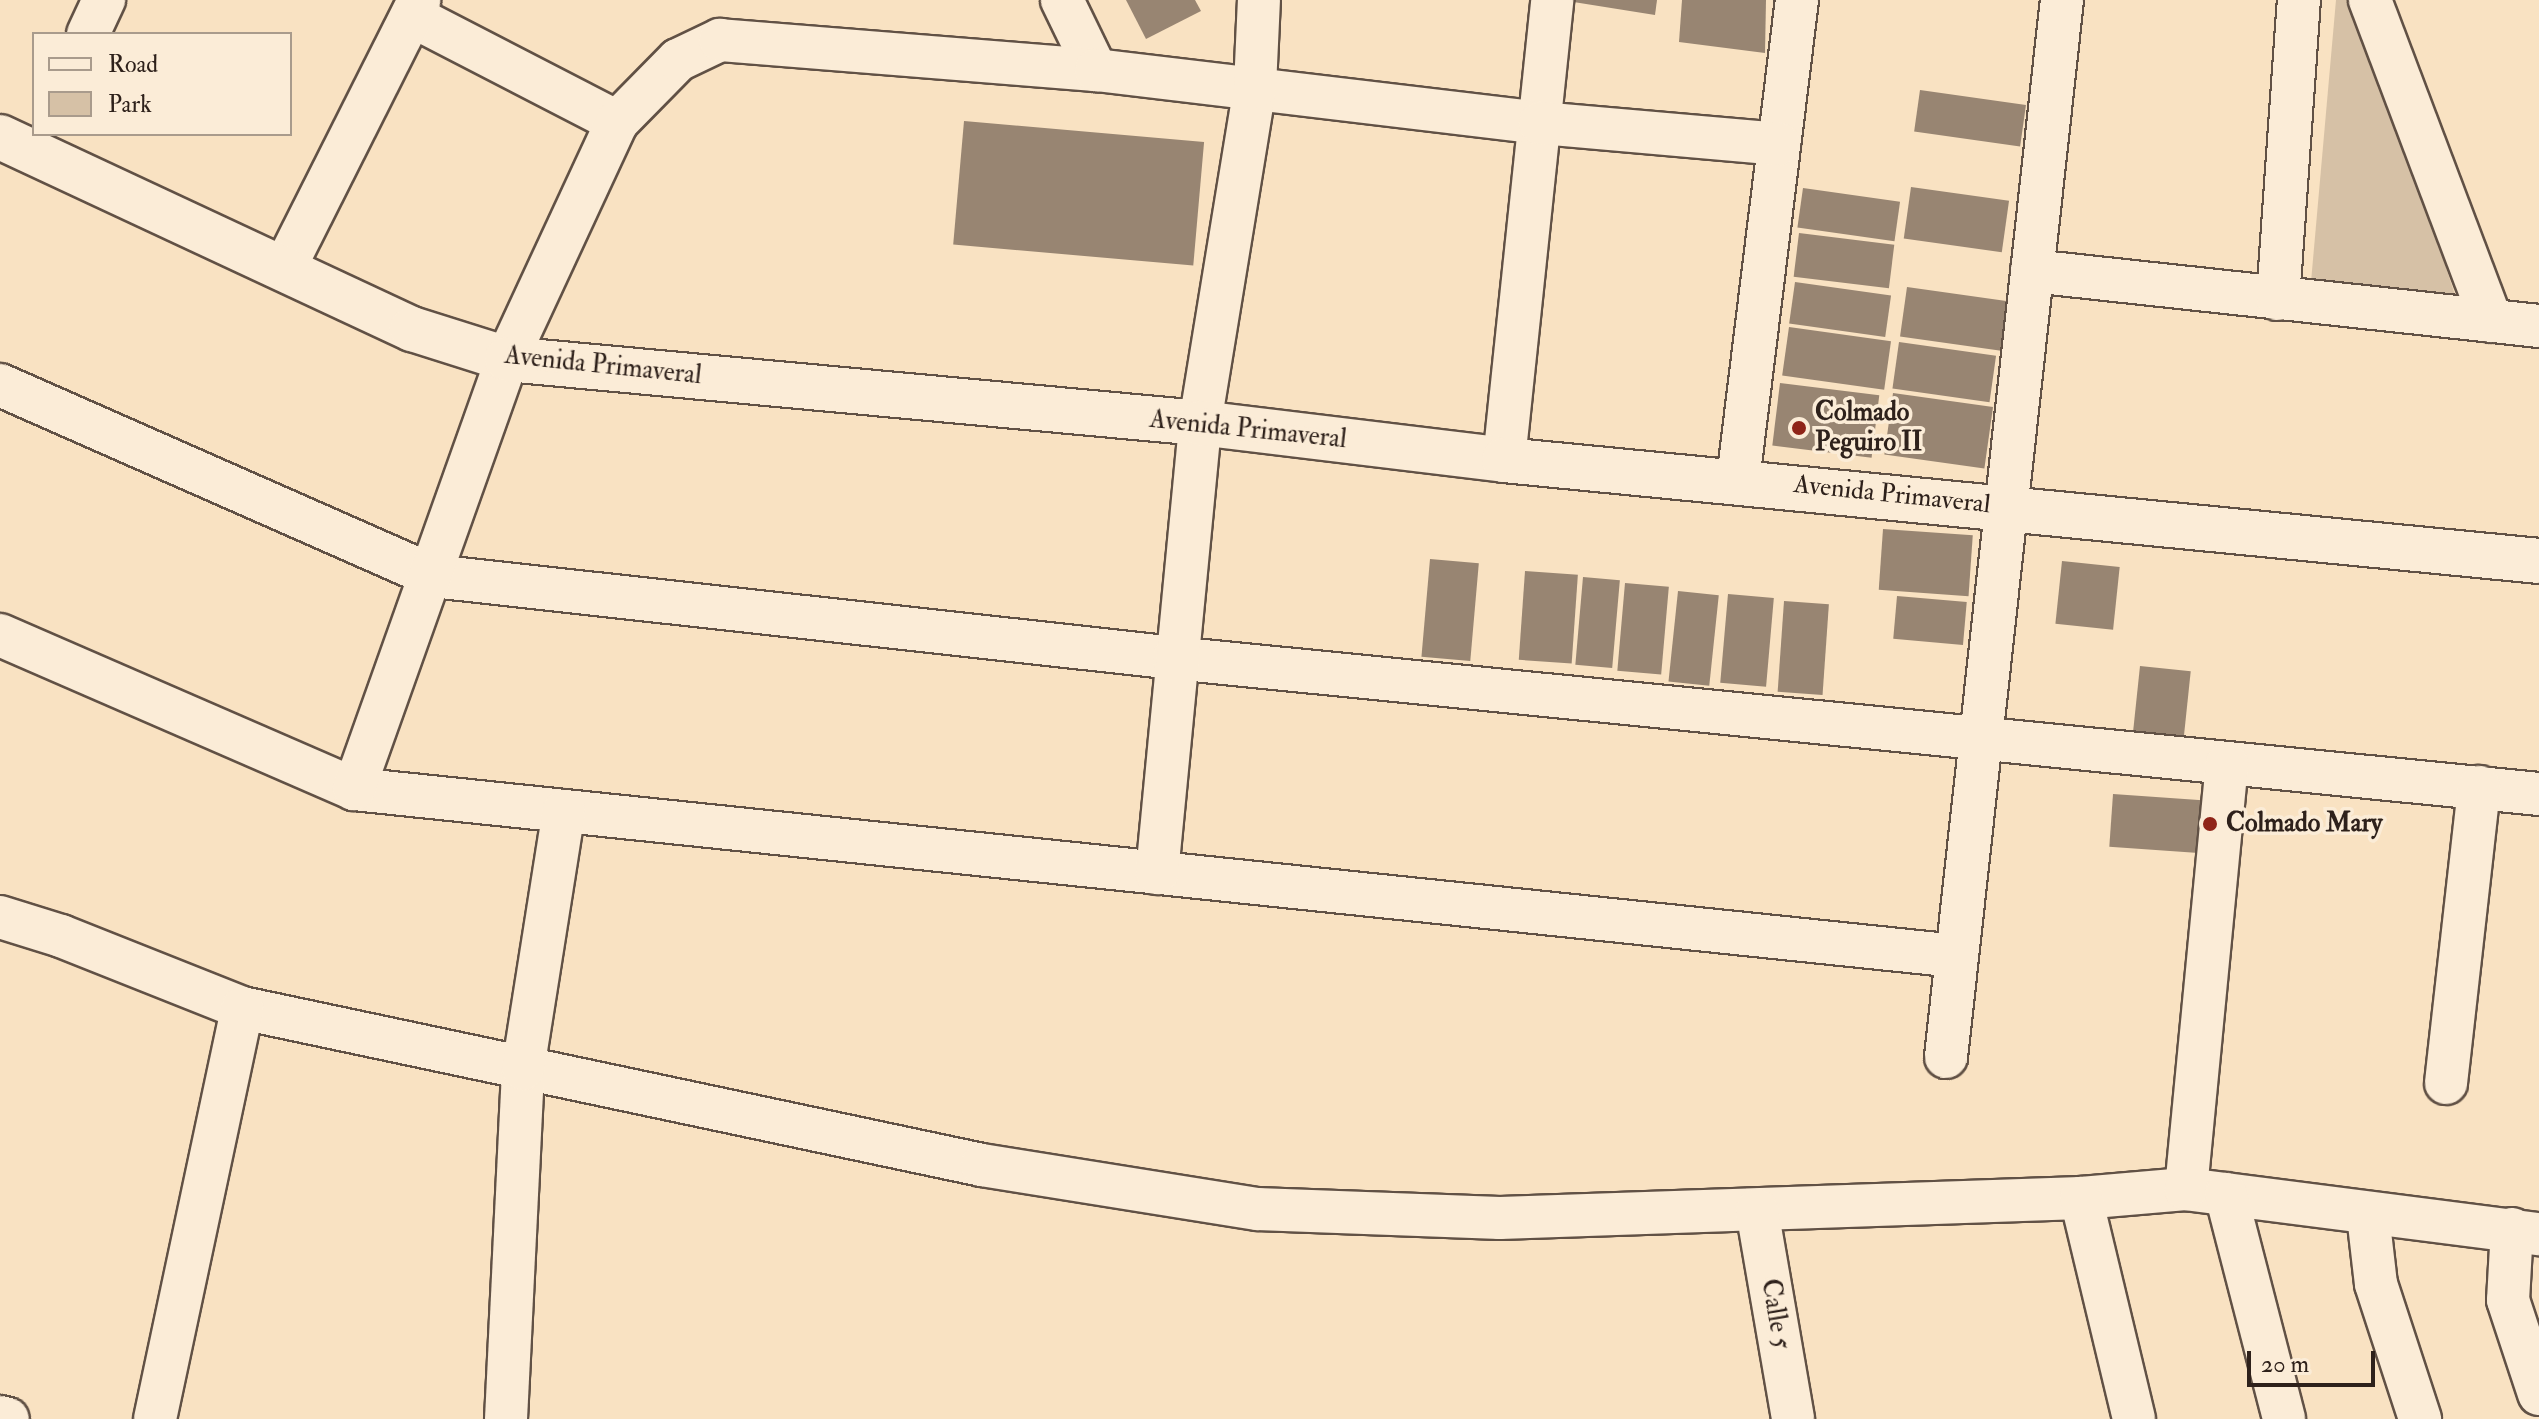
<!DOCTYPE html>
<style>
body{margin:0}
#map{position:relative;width:2539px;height:1419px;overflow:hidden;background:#f9e2c2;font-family:"IM FELL Double Pica",serif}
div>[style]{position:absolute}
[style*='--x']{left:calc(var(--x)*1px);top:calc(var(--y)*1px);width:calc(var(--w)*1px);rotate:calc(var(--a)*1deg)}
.green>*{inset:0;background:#d6c1a6}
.building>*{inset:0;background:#988572;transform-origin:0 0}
.roads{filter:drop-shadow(2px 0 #615145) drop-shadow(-2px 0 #615145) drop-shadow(0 2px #615145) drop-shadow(0 -2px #615145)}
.street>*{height:42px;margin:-21px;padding:0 21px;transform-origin:21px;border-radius:21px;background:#fbecd7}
.secondary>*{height:44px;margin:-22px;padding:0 22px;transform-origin:22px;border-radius:22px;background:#fbecd7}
.dots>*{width:22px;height:22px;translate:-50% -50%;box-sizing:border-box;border:4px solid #fbecd7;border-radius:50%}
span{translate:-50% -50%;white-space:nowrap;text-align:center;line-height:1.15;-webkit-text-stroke:7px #fbecd7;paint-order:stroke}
.street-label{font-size:26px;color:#2e211b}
.poi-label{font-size:26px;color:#2e211b;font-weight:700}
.left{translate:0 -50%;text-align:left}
.legend{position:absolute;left:32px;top:32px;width:260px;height:104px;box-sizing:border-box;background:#fbecd7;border:2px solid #a99b8c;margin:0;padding:10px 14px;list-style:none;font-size:24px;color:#2e211b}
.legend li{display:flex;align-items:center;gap:16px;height:40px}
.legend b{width:40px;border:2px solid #a99b8c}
.scale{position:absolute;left:2247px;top:1351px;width:128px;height:36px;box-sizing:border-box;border:4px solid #2e211b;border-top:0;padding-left:10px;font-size:24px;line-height:28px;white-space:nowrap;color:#2e211b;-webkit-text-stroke:6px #fbecd7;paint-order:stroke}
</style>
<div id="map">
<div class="green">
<div style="clip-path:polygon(2336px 0,2359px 0,2455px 295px,2311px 282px)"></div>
</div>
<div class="building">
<div style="clip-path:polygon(1126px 0,1195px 0,1201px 11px,1146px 39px)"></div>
<div style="clip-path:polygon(1561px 0,1657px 0,1655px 15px)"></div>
<div style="clip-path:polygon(1682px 0,1766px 0,1765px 53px,1679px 42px)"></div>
<div style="left:1920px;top:90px;width:107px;height:42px;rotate:8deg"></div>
<div style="left:964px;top:121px;width:241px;height:124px;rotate:5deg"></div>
<div style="left:1911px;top:187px;width:99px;height:52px;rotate:8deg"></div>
<div style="left:1803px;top:188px;width:98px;height:40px;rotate:8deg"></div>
<div style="left:1799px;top:233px;width:96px;height:44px;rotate:7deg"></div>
<div style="left:1795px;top:282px;width:97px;height:42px;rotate:8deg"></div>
<div style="left:1907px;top:287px;width:102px;height:50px;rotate:8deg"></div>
<div style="left:1789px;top:327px;width:103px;height:49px;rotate:8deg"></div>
<div style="left:1899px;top:342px;width:98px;height:47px;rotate:8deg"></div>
<div style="left:1780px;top:383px;width:100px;height:63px;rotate:7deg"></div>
<div style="left:1893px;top:393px;width:101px;height:62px;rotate:8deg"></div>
<div style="left:1883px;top:529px;width:90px;height:61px;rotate:4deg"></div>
<div style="left:1430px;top:559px;width:49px;height:98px;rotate:5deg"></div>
<div style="left:2062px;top:561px;width:58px;height:63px;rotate:6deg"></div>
<div style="left:1525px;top:571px;width:53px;height:89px;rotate:4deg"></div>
<div style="left:1583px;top:577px;width:37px;height:88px;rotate:5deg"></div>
<div style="left:1625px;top:583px;width:44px;height:88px;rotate:5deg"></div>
<div style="left:1678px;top:591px;width:41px;height:91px;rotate:6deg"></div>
<div style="left:1728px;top:594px;width:46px;height:89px;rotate:5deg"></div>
<div style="left:1897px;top:596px;width:70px;height:43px;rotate:5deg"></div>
<div style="left:1784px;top:601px;width:45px;height:91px;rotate:4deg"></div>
<div style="left:2140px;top:666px;width:51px;height:73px;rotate:6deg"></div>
<div style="left:2113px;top:794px;width:93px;height:53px;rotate:4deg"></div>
</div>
<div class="roads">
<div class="street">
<div style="--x:1062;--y:0;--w:78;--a:64.1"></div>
<div style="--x:2370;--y:0;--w:343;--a:69.3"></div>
<div style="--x:412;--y:16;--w:231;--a:27.3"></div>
<div style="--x:88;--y:34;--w:38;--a:-65"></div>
<div style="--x:284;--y:269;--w:301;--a:-63.3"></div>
<div style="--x:2032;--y:271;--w:510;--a:6.19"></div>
<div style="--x:2278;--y:299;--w:300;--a:-86"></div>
<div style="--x:0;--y:385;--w:473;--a:23.8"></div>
<div style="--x:433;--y:576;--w:746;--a:6.31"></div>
<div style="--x:1174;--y:658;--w:1372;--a:5.69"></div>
<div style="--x:1504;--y:460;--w:462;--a:-84"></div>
<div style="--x:1738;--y:480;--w:484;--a:-83"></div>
<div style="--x:0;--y:635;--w:386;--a:23.5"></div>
<div style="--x:354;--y:789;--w:1611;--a:5.95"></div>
<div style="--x:354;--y:789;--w:456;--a:-70.4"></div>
<div style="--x:507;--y:359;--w:261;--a:-65.1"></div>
<div style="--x:617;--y:122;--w:87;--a:-45.5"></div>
<div style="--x:678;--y:60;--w:47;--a:-25.5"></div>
<div style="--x:720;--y:40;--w:377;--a:4.6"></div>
<div style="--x:1096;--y:70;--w:447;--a:6.8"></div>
<div style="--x:1540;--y:123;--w:240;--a:5"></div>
<div style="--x:1157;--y:873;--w:452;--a:-84.5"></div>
<div style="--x:1200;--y:423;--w:340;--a:-80.7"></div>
<div style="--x:1255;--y:87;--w:87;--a:-87.4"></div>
<div style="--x:0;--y:917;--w:64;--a:17.3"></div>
<div style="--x:61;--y:936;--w:195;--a:21.7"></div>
<div style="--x:242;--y:1008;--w:756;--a:11.98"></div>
<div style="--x:982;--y:1165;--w:278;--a:9.1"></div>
<div style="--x:1257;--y:1209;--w:243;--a:2.1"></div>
<div style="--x:1500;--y:1218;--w:581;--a:-1.97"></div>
<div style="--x:2081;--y:1198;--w:105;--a:-4.9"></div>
<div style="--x:2186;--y:1189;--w:356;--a:7.3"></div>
<div style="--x:1946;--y:1057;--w:1063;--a:-83.74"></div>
<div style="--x:2446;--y:1083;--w:298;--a:-83.6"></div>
<div style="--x:2186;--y:1189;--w:427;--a:-84.5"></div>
<div style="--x:2226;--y:1194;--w:232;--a:75.5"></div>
<div style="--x:2081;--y:1198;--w:227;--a:76.5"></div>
<div style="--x:1757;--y:1210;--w:212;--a:80.2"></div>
<div style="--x:2368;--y:1215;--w:69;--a:83.4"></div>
<div style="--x:2376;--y:1284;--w:142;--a:71.9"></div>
<div style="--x:2512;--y:1229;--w:71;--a:93.2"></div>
<div style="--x:2508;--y:1300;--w:99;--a:71.7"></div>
<div style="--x:0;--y:1417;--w:8;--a:14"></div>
<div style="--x:155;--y:1419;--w:420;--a:-78"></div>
<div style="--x:506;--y:1419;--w:350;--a:-87.2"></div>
<div style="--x:523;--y:1069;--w:261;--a:-81"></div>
</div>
<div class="secondary">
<div style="--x:0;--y:137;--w:455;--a:25"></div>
<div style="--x:412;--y:329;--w:100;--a:17.5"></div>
<div style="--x:507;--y:359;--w:696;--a:5.28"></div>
<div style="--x:1200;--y:423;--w:306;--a:6.9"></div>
<div style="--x:1504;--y:460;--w:1040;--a:5.57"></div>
</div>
</div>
<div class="dots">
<div style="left:1799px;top:428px;background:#8f2418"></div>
<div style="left:2210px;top:824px;background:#8f2418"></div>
</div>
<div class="street-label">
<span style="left:603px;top:366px;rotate:6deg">Avenida Primaveral</span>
<span style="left:1248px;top:430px;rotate:6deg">Avenida Primaveral</span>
<span style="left:1892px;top:495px;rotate:6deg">Avenida Primaveral</span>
<span style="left:1775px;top:1314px;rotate:80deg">Calle 5</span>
</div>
<div class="poi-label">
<span class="left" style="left:1815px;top:428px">Colmado<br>Peguiro II</span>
<span class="left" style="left:2226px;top:824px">Colmado Mary</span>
</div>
<ul class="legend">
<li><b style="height:10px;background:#fbecd7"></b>Road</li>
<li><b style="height:22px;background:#d6c1a6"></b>Park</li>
</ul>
<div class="scale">20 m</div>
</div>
